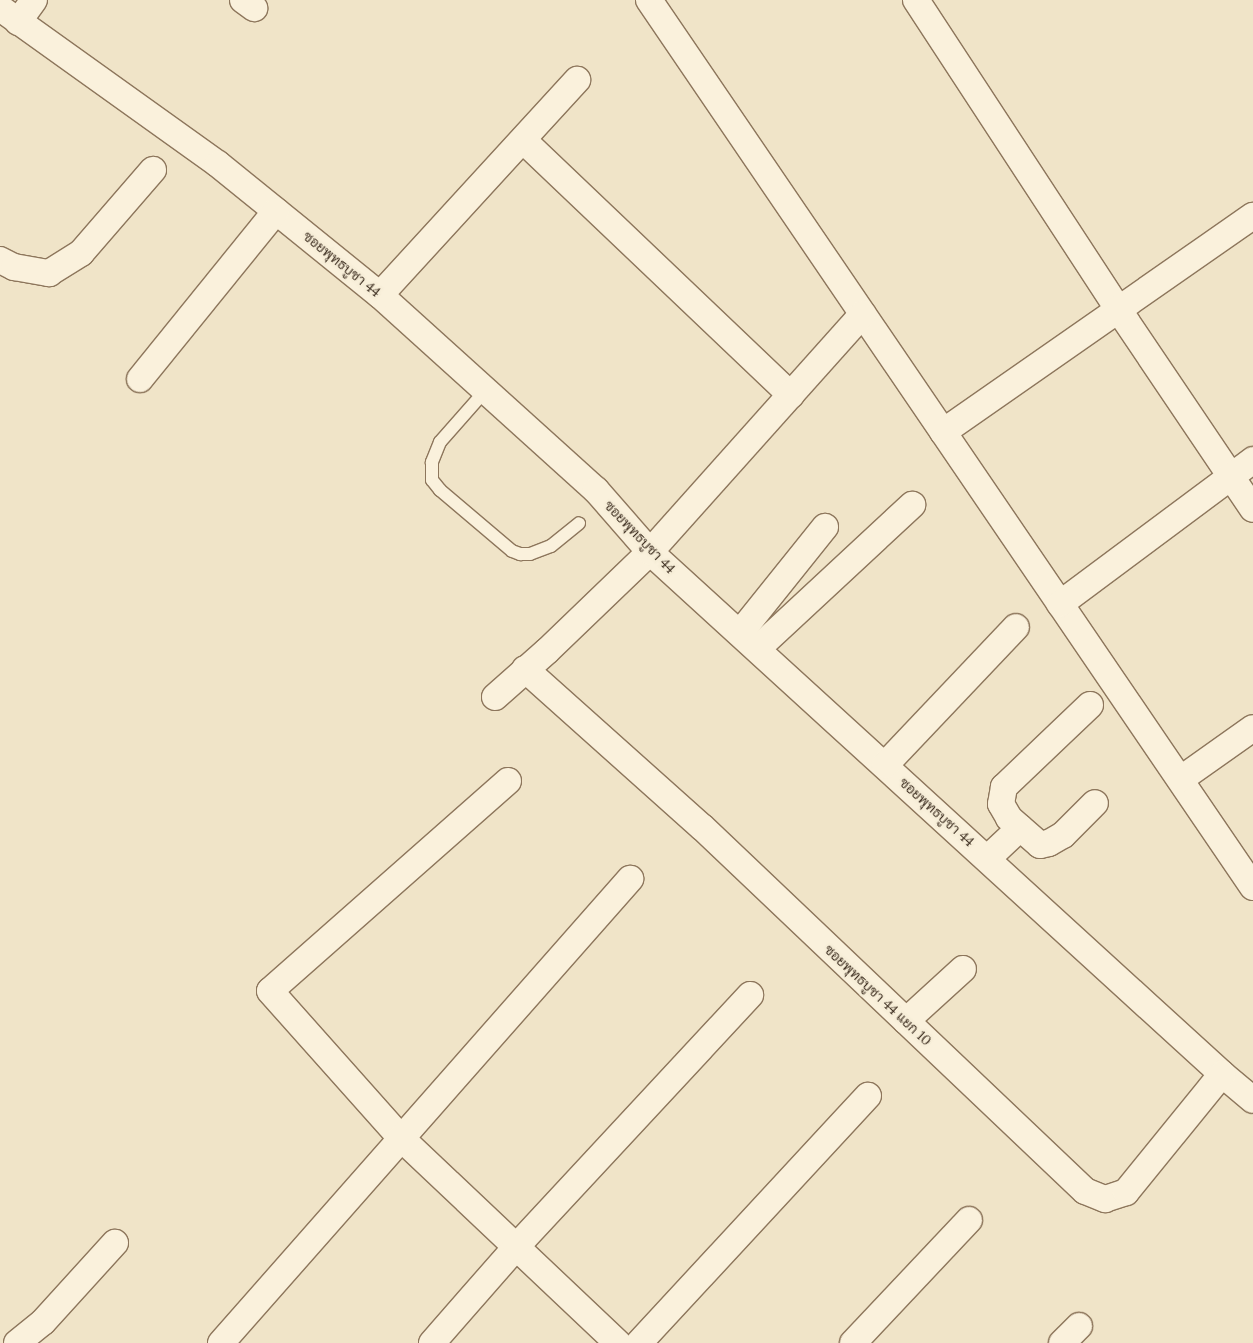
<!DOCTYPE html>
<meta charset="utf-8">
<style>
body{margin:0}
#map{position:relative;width:1253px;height:1343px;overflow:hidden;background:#f0e4c8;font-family:Lora,Sarabun,serif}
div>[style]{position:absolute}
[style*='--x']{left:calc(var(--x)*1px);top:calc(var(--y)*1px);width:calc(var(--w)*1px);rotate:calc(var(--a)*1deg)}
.roads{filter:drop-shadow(1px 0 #8d765c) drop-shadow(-1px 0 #8d765c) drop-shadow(0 1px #8d765c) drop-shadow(0 -1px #8d765c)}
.lane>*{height:12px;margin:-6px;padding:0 6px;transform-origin:6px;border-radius:6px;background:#faf1dc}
.street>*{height:26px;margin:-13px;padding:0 13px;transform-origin:13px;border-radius:13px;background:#faf1dc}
span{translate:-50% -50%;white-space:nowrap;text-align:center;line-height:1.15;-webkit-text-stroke:5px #f7eed8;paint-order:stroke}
.street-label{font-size:14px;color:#3d2e20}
</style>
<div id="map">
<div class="roads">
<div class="lane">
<div style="--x:485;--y:391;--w:68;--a:131.4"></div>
<div style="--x:440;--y:442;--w:22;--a:112"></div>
<div style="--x:432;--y:462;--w:18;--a:90"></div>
<div style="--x:432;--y:480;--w:13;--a:51"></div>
<div style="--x:440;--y:490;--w:94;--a:40.3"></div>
<div style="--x:512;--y:551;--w:9;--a:21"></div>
<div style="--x:520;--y:554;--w:10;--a:0"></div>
<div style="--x:530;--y:554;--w:22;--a:-21"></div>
<div style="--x:551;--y:546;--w:36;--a:-39"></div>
</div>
<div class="street">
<div style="--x:243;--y:0;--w:14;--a:36"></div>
<div style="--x:649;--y:0;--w:1073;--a:55.75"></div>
<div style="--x:916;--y:0;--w:369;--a:56.8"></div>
<div style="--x:1118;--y:309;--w:241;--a:56"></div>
<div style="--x:0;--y:8;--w:268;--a:35.6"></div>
<div style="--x:218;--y:164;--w:208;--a:39"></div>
<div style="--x:380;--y:295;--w:291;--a:42.1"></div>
<div style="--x:596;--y:490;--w:82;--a:48.9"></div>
<div style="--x:650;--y:552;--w:774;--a:42.38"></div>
<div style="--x:1222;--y:1074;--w:40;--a:40"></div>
<div style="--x:18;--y:22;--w:27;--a:-54"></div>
<div style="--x:523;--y:140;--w:370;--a:43.6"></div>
<div style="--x:0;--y:260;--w:16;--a:27"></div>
<div style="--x:14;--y:267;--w:36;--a:10"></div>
<div style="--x:49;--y:273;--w:38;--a:-32"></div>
<div style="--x:81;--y:253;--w:110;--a:-49.1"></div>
<div style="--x:380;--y:295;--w:292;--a:-47.5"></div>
<div style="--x:140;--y:379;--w:216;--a:-51"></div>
<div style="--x:943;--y:432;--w:378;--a:-34.9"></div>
<div style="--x:1060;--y:604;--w:241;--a:-36.7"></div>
<div style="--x:740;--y:633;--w:136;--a:-51.3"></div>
<div style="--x:757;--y:649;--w:212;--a:-42.9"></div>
<div style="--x:525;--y:669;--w:237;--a:41.8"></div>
<div style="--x:702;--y:827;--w:528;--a:43.54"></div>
<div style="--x:1085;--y:1191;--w:22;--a:22"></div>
<div style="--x:1105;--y:1199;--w:22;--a:-18"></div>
<div style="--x:1126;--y:1192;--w:152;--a:-50.9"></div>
<div style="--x:495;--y:697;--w:69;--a:-41.5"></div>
<div style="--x:547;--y:651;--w:143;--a:-43.9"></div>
<div style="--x:650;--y:552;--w:319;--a:-48.2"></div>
<div style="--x:1090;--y:705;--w:119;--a:136.4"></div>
<div style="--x:1004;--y:787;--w:17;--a:100"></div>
<div style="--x:1001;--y:804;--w:16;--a:60"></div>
<div style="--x:1009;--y:818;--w:41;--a:41.1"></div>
<div style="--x:1040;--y:845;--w:9;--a:-13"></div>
<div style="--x:1049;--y:843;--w:16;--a:-30"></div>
<div style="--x:1063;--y:835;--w:45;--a:-45"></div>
<div style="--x:885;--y:765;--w:190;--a:-46.5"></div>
<div style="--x:1181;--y:779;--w:88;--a:-35.3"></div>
<div style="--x:508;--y:781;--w:317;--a:138.6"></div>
<div style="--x:270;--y:991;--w:197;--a:48.3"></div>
<div style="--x:401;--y:1138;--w:299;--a:43.4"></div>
<div style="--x:988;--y:858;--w:44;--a:-43.2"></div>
<div style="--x:906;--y:1021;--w:77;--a:-42.4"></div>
<div style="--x:17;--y:1343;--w:33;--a:-39"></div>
<div style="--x:43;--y:1322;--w:107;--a:-47.7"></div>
<div style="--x:221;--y:1343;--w:619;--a:-48.6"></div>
<div style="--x:432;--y:1343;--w:128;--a:-48.8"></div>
<div style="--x:516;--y:1247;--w:344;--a:-47.1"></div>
<div style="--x:639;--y:1343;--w:337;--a:-47.2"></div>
<div style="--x:853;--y:1343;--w:169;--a:-46.7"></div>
<div style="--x:1062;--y:1343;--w:24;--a:-45"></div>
</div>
</div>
<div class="street-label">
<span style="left:342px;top:264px;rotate:39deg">ซอยพุทธบูชา 44</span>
<span style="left:640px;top:537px;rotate:46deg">ซอยพุทธบูชา 44</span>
<span style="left:937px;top:812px;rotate:42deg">ซอยพุทธบูชา 44</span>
<span style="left:878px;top:995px;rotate:43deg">ซอยพุทธบูชา 44 แยก 10</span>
</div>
</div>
